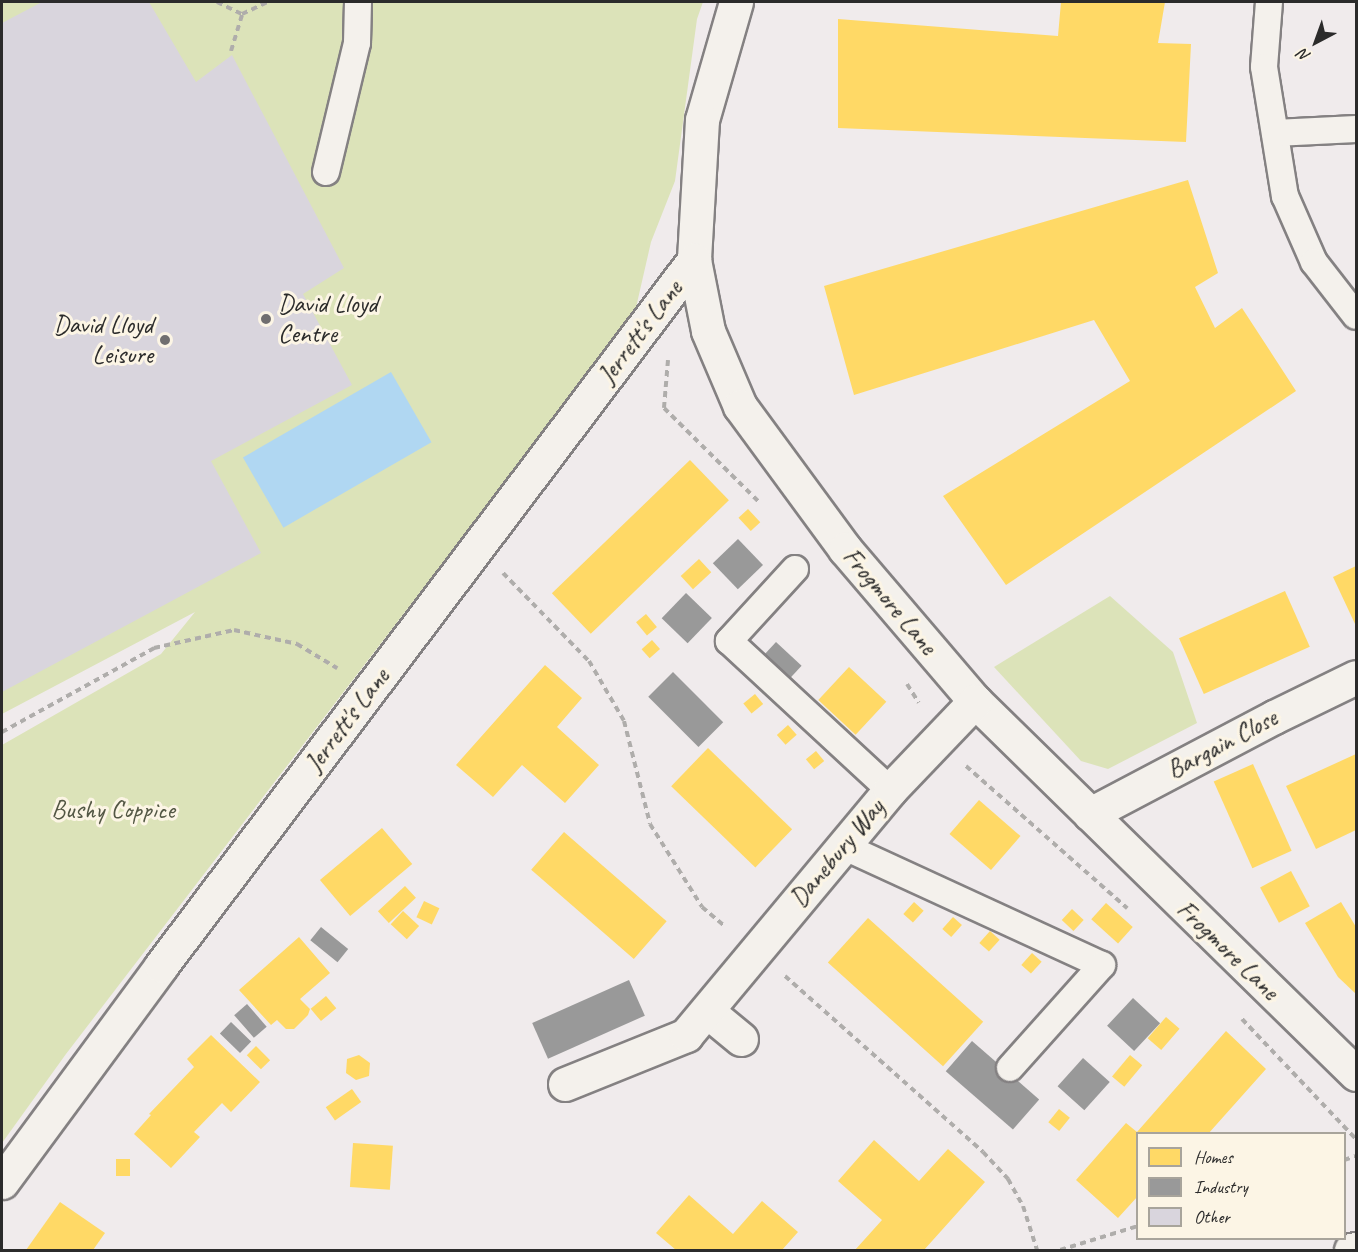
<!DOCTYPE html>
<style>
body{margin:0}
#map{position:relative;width:1358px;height:1252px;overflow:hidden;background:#f0ebec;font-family:Caveat,sans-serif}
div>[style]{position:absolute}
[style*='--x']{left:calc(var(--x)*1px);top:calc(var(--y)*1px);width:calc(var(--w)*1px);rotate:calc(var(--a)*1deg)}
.green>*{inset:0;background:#dce3b9}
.water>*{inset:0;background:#b0d7f2;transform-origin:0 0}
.homes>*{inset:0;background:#ffd966;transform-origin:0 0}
.industry>*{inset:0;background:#999;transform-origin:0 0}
.building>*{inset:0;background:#d9d5dd}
.path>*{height:4px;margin-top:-2px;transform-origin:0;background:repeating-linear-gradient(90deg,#afadab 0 6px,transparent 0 10.5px)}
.roads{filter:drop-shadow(2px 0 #848182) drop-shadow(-2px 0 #848182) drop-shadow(0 2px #848182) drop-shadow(0 -2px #848182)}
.lane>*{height:26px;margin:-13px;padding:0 13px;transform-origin:13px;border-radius:13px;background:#f4f1ec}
.street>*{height:33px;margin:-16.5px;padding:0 16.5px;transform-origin:16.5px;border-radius:16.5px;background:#f4f1ec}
.dots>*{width:16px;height:16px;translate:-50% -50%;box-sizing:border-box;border:3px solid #fcf5e5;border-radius:50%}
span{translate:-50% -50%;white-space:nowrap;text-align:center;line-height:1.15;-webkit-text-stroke:6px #fcf5e5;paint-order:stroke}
.poi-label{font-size:26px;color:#2b2b2b}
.left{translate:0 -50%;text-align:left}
.right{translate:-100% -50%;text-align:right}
.street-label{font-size:26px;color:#2b2b2b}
.park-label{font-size:26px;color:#535744}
.frame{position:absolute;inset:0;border:3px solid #2b2b2b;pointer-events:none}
.legend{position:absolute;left:1136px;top:1132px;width:210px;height:108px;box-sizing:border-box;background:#fcf5e5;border:2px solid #a8a49b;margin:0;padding:8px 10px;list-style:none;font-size:18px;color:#2b2b2b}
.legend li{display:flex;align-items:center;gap:12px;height:30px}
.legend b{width:30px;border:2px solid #a8a49b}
.north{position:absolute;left:1286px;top:12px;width:60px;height:60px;-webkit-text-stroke:4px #fcf5e5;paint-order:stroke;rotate:221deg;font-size:16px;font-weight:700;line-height:24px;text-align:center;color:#2b2b2b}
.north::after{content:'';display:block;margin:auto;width:21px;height:27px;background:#2b2b2b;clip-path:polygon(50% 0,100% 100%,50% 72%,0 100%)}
</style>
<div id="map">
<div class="green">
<div style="clip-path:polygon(2px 2px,703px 2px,697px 19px,675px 181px,651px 242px,635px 312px,66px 1054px,2px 1143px,2px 745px,161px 654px,195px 612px,2px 714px)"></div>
<div style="clip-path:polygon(1110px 596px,1173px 652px,1197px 723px,1108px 769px,1081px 761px,994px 667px)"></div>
</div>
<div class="water">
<div style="left:391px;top:372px;width:81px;height:171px;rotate:60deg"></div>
</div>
<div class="homes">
<div style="clip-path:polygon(1061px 2px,1165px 2px,1158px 43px,1191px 44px,1186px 142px,838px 128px,838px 19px,1058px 36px)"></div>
<div style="clip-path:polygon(1188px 180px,1218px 273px,1195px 287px,1215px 328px,1242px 308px,1296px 391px,1006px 585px,943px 496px,1130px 381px,1094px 320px,854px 395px,824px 286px)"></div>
<div style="left:690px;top:460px;width:56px;height:192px;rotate:46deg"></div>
<div style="left:748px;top:509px;width:18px;height:13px;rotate:47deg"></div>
<div style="left:699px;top:559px;width:18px;height:25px;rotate:47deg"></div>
<div style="clip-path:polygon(1356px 566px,1356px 626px,1333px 577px)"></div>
<div style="left:1285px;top:591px;width:61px;height:116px;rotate:66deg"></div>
<div style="left:646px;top:614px;width:17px;height:13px;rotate:50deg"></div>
<div style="left:652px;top:640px;width:12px;height:14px;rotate:48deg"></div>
<div style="clip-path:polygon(545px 665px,582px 698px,557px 727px,599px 765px,565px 803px,522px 765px,493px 797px,456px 765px)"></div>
<div style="left:849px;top:667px;width:51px;height:45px;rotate:43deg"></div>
<div style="left:755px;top:694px;width:13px;height:15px;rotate:51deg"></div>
<div style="left:788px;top:725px;width:13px;height:15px;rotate:48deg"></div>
<div style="left:708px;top:748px;width:117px;height:53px;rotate:44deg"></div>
<div style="left:816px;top:751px;width:13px;height:13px;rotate:51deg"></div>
<div style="clip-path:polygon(1356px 754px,1356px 830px,1316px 849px,1286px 786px)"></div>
<div style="left:1253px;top:764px;width:95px;height:43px;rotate:66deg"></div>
<div style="left:979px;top:800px;width:55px;height:45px;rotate:41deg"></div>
<div style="left:382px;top:828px;width:47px;height:81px;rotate:50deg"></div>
<div style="left:564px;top:832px;width:136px;height:50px;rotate:41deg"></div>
<div style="left:1291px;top:871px;width:40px;height:35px;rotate:62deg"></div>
<div style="left:405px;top:886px;width:16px;height:37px;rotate:47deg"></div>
<div style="left:424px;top:901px;width:17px;height:18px;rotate:25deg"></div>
<div style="left:914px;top:902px;width:13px;height:16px;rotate:42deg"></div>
<div style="clip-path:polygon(1341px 902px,1356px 927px,1356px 994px,1338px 977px,1305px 923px)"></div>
<div style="left:1106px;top:903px;width:36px;height:22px;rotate:42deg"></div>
<div style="left:1072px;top:909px;width:16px;height:15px;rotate:43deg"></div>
<div style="left:403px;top:911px;width:22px;height:18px;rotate:43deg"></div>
<div style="left:953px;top:917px;width:12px;height:16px;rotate:42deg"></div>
<div style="left:868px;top:918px;width:155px;height:60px;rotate:42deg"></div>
<div style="left:990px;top:931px;width:13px;height:16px;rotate:42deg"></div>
<div style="clip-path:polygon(299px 937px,330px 973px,300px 999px,310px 1009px,308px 1015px,294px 1029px,286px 1029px,277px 1020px,271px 1025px,239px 990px)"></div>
<div style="left:1032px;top:953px;width:13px;height:16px;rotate:42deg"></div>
<div style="left:326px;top:996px;width:16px;height:20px;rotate:50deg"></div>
<div style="left:1166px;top:1017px;width:18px;height:28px;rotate:41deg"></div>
<div style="clip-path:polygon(1226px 1031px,1266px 1069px,1208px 1134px,1138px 1134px,1138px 1196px,1118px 1218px,1076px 1180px,1126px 1123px,1137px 1132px)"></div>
<div style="clip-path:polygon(211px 1035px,260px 1082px,231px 1112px,222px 1103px,194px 1132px,200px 1137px,171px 1168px,134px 1134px,151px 1115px,149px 1114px,194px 1067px,187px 1059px)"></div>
<div style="left:256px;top:1046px;width:20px;height:13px;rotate:45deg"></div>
<div style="clip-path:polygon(359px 1055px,370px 1063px,369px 1076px,356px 1080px,346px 1073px,347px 1059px)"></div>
<div style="left:1130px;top:1055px;width:16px;height:28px;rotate:40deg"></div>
<div style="left:352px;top:1089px;width:16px;height:32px;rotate:55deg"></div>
<div style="left:1059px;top:1109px;width:14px;height:17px;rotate:39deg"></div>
<div style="clip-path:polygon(874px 1140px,919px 1181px,948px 1149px,985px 1182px,924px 1250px,855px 1250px,882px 1220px,838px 1181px)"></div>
<div style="left:353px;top:1143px;width:40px;height:44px;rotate:4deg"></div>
<div style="left:116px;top:1159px;width:14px;height:17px"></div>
<div style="clip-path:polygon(689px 1195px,733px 1234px,762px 1201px,798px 1232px,782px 1250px,676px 1250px,656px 1233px)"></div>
<div style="clip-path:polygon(60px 1202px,105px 1233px,93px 1250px,26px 1250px)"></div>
</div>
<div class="industry">
<div style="left:738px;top:539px;width:36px;height:35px;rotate:46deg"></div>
<div style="left:686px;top:593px;width:36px;height:35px;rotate:44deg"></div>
<div style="left:776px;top:642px;width:35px;height:18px;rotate:43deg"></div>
<div style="left:673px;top:672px;width:71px;height:35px;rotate:45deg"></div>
<div style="left:321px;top:927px;width:35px;height:17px;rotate:39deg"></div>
<div style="left:629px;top:980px;width:39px;height:106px;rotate:66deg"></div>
<div style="left:1133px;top:998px;width:37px;height:38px;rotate:43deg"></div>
<div style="left:247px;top:1004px;width:30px;height:17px;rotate:49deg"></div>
<div style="left:231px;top:1022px;width:28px;height:16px;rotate:44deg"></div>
<div style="left:972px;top:1041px;width:89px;height:40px;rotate:41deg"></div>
<div style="left:1083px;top:1058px;width:36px;height:38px;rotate:42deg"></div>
</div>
<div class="building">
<div style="clip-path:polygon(42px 2px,149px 2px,196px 82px,232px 55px,344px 268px,303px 294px,352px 385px,211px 461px,261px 553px,2px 692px,2px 23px)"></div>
</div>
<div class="path">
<div style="--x:217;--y:2;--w:28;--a:26"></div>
<div style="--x:231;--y:51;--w:39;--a:-73"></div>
<div style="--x:242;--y:14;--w:29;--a:-25"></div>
<div style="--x:668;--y:360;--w:48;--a:94.8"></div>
<div style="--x:664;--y:408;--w:134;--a:44.7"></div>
<div style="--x:503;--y:573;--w:123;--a:45.7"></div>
<div style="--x:589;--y:661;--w:69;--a:59.7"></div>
<div style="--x:624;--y:721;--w:106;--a:75.8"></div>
<div style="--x:650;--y:824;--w:98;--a:57.9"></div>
<div style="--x:702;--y:907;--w:31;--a:40"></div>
<div style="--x:907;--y:684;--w:22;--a:58"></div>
<div style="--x:2;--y:732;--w:174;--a:-28.9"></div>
<div style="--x:154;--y:648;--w:82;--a:-12.7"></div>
<div style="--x:234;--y:630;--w:65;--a:12.5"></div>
<div style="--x:297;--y:644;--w:47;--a:31"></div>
<div style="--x:966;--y:766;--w:215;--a:41.4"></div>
<div style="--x:785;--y:976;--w:265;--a:41.6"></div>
<div style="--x:983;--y:1152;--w:37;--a:47"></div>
<div style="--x:1008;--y:1179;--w:31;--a:61"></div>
<div style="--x:1023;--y:1206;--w:46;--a:72.3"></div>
<div style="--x:1242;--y:1019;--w:166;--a:46.5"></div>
<div style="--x:1344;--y:1160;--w:13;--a:-18"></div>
<div style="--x:1060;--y:1250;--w:82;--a:-17.1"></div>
</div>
<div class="roads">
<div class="lane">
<div style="--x:1269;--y:2;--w:65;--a:94.4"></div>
<div style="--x:1264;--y:67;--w:131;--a:80.8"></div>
<div style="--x:1285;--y:196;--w:72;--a:66.3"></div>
<div style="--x:1314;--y:262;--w:68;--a:52.1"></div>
<div style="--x:1275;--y:133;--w:81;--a:-2.8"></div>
<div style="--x:326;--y:172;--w:133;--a:-76.5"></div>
<div style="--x:357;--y:43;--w:41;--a:-88.6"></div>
<div style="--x:795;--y:569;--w:98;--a:132.5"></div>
<div style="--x:729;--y:641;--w:219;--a:42.8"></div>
<div style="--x:843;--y:846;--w:285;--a:24.7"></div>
<div style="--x:1102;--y:965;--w:138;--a:131.8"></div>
</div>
<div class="street">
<div style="--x:736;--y:2;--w:123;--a:106.1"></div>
<div style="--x:702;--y:120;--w:140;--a:93.3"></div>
<div style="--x:694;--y:260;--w:72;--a:78.8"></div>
<div style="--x:708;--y:331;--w:82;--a:66.9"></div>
<div style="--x:740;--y:406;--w:177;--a:53.7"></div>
<div style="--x:845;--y:549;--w:200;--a:49.5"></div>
<div style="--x:975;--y:701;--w:533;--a:44.39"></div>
<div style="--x:1090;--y:814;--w:208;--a:-27.8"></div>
<div style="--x:1274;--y:717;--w:91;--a:-26"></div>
<div style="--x:707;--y:1011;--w:44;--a:39.5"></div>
<div style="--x:565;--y:1084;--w:131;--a:-22"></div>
<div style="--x:686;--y:1035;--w:319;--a:-50.2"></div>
<div style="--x:890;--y:790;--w:123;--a:-46.3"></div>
<div style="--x:2;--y:1182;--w:268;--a:-53.6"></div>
<div style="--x:161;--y:966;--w:885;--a:-52.95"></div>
<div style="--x:1351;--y:1250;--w:5;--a:-11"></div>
</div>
</div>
<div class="dots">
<div style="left:266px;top:319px;background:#706e6f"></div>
<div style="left:165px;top:340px;background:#706e6f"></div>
</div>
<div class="poi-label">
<span class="left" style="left:278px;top:319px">David Lloyd<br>Centre</span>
<span class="right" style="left:153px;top:340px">David Lloyd<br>Leisure</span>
</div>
<div class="street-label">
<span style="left:640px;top:332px;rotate:-53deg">Jerrett's Lane</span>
<span style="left:890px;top:601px;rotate:50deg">Frogmore Lane</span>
<span style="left:347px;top:720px;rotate:-53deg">Jerrett's Lane</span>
<span style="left:1222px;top:744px;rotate:-28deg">Bargain Close</span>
<span style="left:837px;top:853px;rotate:-50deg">Danebury Way</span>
<span style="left:1228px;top:950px;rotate:44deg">Frogmore Lane</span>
</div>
<div class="park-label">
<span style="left:113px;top:810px">Bushy Coppice</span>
</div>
<div class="frame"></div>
<ul class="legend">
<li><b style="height:16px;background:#ffd966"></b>Homes</li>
<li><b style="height:16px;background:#999"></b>Industry</li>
<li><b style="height:16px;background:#d9d5dd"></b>Other</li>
</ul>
<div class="north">N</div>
</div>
